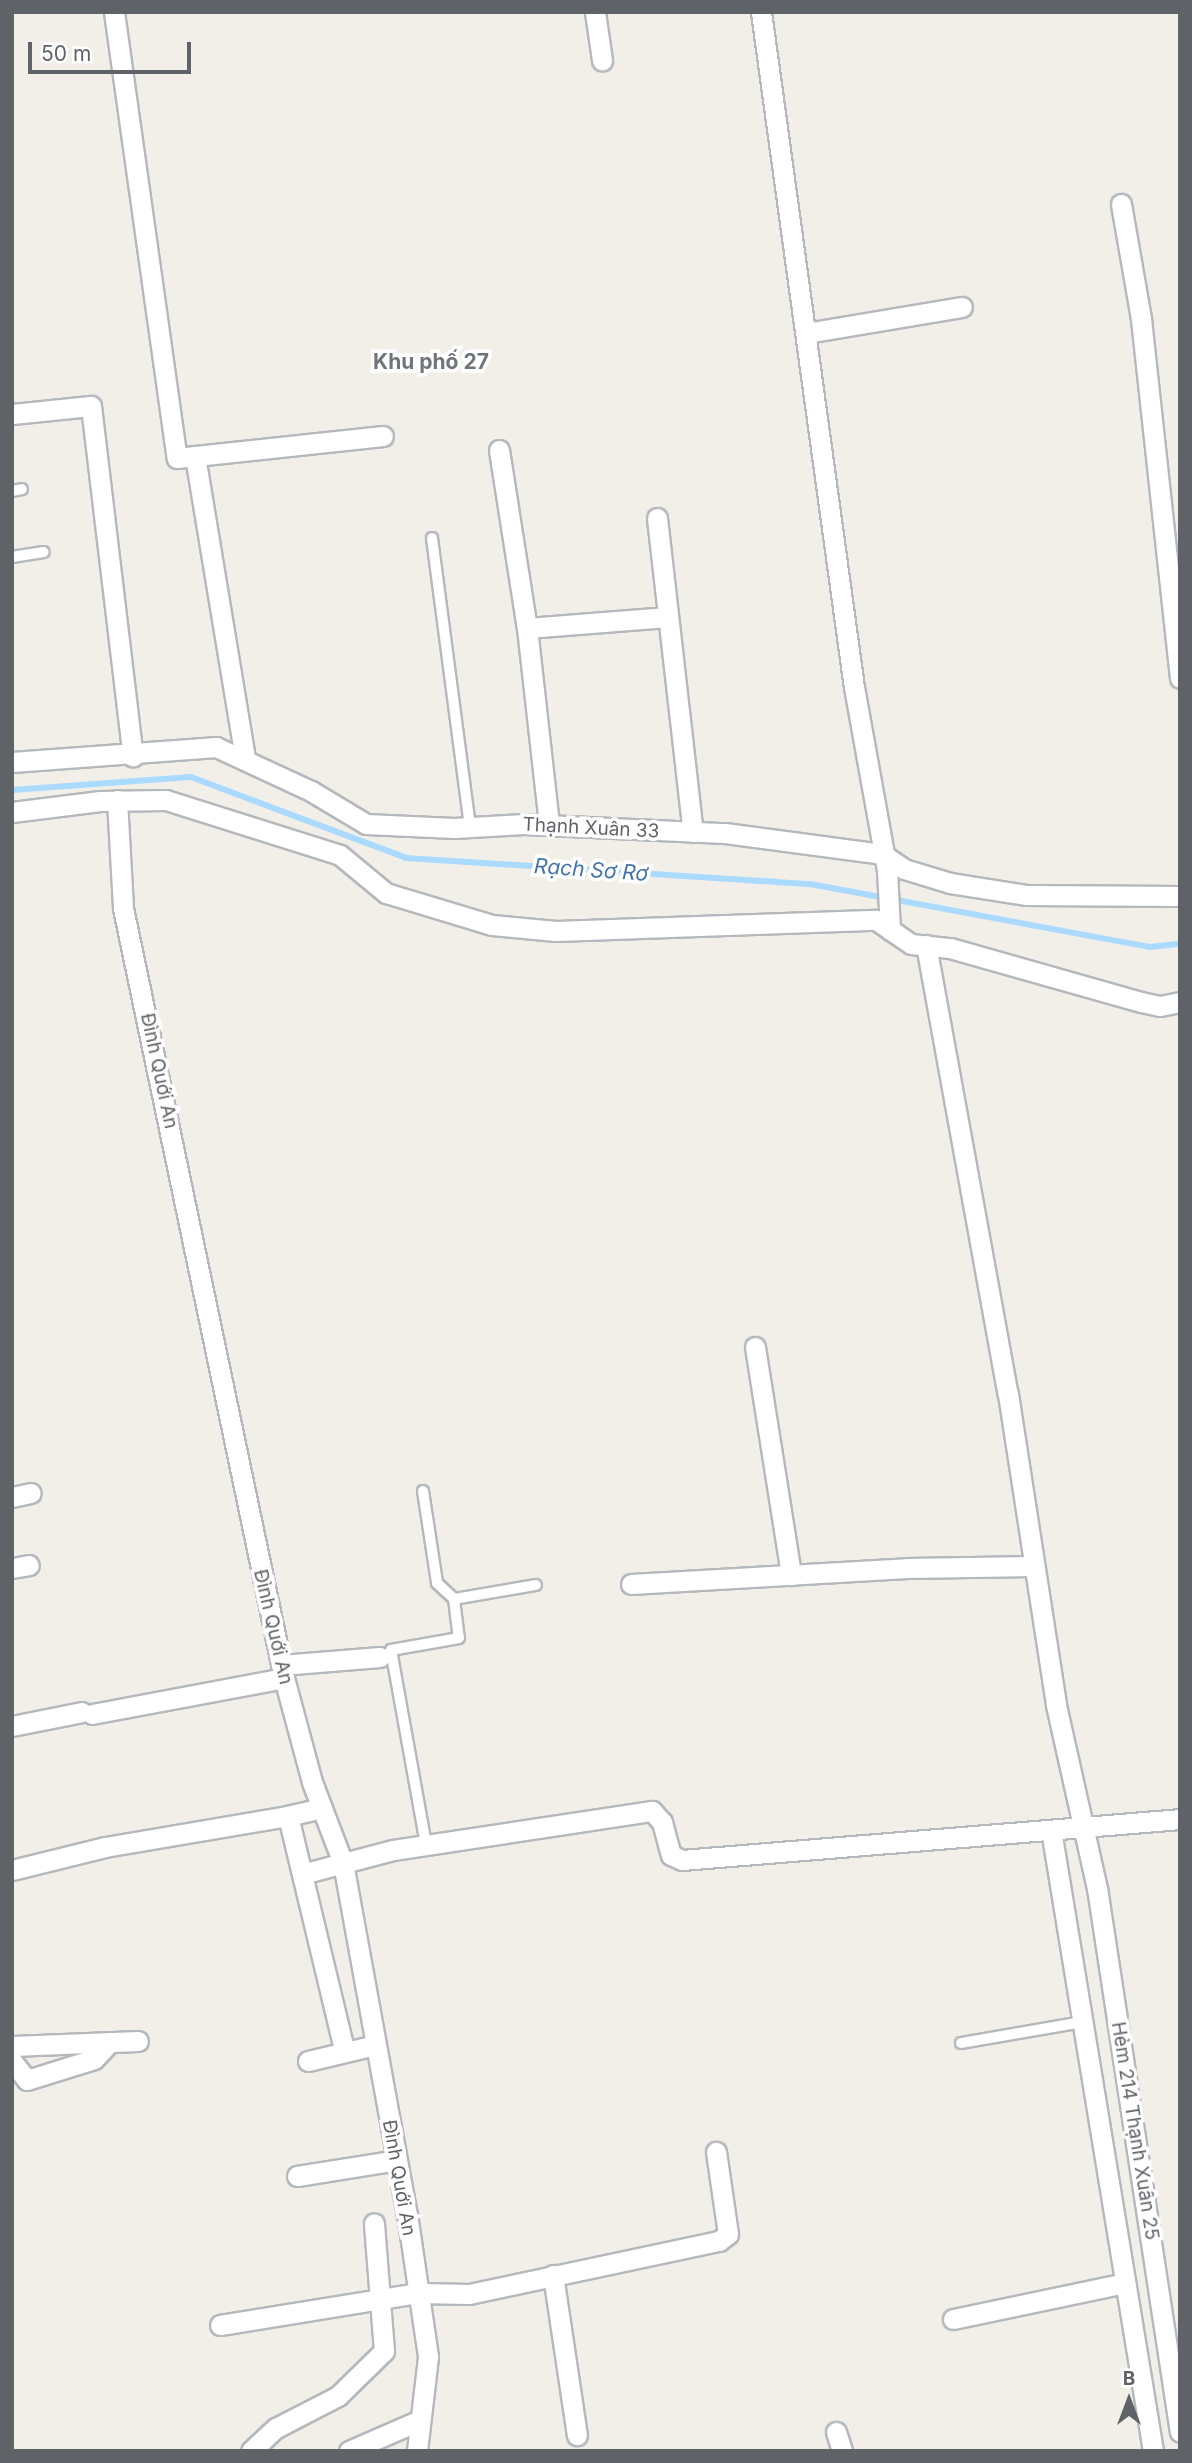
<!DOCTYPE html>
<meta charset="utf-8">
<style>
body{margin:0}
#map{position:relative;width:1192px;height:2463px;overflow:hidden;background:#f1efe8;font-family:Inter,sans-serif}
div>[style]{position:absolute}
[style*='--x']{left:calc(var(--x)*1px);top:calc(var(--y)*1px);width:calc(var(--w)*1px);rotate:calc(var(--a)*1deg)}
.stream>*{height:6px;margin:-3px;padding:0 3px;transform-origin:3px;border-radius:3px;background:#aadaff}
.roads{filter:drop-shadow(2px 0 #b5b8bc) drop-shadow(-2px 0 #b5b8bc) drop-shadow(0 2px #b5b8bc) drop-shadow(0 -2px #b5b8bc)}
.lane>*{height:10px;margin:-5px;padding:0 5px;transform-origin:5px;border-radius:5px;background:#fff}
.street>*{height:19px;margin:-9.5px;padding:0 9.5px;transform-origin:9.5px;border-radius:9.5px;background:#fff}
span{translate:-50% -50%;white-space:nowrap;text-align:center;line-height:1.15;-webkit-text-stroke:7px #fff;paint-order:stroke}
.street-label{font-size:19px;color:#5f6368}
.neighbourhood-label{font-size:21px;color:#70757a;font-weight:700}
.water-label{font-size:21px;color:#4174aa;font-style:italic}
.frame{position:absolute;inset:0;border:14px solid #5f6368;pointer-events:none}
.north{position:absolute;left:1094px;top:2365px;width:70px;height:70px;-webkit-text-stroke:5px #fff;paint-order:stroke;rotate:0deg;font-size:19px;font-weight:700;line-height:28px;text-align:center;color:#5f6368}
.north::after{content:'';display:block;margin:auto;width:24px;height:32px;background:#5f6368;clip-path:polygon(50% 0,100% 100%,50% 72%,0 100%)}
.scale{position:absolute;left:28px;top:42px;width:163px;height:32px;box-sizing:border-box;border:4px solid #5f6368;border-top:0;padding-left:9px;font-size:21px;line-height:24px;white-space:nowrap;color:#5f6368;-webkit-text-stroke:5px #fff;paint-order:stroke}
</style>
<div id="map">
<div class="stream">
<div style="--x:12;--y:790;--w:179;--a:-4.2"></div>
<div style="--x:191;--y:777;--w:230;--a:20.6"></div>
<div style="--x:406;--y:858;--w:405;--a:3.7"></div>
<div style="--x:810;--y:884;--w:345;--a:10.5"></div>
<div style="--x:1149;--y:947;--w:31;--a:-6"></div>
</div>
<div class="roads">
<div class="lane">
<div style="--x:12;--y:491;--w:10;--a:-11"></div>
<div style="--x:432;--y:538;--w:291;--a:82.5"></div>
<div style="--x:12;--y:557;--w:32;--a:-9"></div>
<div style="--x:423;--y:1491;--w:93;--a:81.3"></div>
<div style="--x:437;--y:1583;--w:23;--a:43"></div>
<div style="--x:454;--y:1599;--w:39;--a:83"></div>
<div style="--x:459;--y:1638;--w:69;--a:170"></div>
<div style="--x:391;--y:1650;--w:198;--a:79.8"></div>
<div style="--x:454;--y:1599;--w:83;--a:-9.7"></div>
<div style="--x:961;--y:2043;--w:124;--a:-9.8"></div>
</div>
<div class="street">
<div style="--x:114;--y:12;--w:450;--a:82"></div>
<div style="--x:177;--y:458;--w:207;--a:-6.1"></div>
<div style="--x:595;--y:12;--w:49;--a:81.7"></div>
<div style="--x:761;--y:12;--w:681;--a:82.16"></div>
<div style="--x:854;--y:687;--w:186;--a:79.8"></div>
<div style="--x:887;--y:870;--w:60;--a:87.1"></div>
<div style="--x:1121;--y:204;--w:117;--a:80.1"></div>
<div style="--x:1141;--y:319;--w:361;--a:83.8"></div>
<div style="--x:806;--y:333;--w:158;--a:-9.5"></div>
<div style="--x:12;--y:414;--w:79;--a:-5.8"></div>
<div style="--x:91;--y:406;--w:353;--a:83.2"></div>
<div style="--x:499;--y:450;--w:180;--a:81.1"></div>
<div style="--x:527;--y:628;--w:198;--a:83.6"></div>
<div style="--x:195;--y:456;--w:307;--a:80.6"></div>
<div style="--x:657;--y:518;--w:316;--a:83.5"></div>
<div style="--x:527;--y:628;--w:141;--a:-4.5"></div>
<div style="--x:12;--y:762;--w:205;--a:-4.2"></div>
<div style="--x:216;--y:747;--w:105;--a:24.9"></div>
<div style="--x:311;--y:791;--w:64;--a:31"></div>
<div style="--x:366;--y:824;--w:88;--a:2.6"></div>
<div style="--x:454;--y:828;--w:70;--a:-3.3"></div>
<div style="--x:524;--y:824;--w:201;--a:2.6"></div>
<div style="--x:725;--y:833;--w:158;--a:7.6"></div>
<div style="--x:882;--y:854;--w:27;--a:34"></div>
<div style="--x:904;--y:869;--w:48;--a:16.9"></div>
<div style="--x:950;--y:883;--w:78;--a:8.9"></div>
<div style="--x:1027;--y:895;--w:153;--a:0.4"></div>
<div style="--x:117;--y:800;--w:108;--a:86.8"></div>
<div style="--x:123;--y:908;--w:787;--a:78.19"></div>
<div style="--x:284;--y:1678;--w:108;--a:74.9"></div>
<div style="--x:312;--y:1782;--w:87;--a:69.1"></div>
<div style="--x:343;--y:1863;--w:357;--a:79.7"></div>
<div style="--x:407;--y:2214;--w:145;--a:81.6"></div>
<div style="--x:428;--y:2357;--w:95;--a:96.7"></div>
<div style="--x:12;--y:812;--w:89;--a:-7.1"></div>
<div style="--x:100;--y:801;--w:66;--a:-0.9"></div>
<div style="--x:166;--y:800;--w:182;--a:17.5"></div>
<div style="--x:340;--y:855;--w:60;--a:39.6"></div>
<div style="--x:386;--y:893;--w:111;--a:16.8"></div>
<div style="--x:492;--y:925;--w:64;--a:5.4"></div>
<div style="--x:556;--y:931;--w:320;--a:-2"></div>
<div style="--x:876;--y:920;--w:42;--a:34.4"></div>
<div style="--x:911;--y:944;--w:39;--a:6"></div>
<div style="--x:950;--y:948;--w:198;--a:15.8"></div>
<div style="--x:1141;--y:1002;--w:19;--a:12"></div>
<div style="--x:1160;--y:1006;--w:20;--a:-11"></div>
<div style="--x:926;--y:945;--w:456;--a:79.7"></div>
<div style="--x:1008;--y:1394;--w:315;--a:81.2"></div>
<div style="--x:1056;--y:1705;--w:188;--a:77.4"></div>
<div style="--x:1097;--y:1888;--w:550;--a:81.33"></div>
<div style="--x:755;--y:1347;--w:231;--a:81"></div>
<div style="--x:12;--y:1497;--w:19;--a:-12"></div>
<div style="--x:12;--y:1568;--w:17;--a:-10"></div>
<div style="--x:631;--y:1584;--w:276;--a:-3.3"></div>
<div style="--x:907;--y:1568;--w:127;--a:-0.9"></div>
<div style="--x:281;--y:1665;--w:99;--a:-4.6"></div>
<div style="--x:92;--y:1714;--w:195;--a:-10.6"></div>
<div style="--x:12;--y:1726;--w:71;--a:-11.3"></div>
<div style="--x:322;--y:1808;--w:35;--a:167"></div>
<div style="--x:288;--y:1816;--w:241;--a:76.5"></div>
<div style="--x:1051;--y:1830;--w:629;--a:80.67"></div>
<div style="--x:12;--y:1870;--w:96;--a:-13.9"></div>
<div style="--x:105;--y:1847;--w:186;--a:-9.6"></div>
<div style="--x:302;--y:1874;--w:94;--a:-14.8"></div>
<div style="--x:393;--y:1850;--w:262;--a:-8.6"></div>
<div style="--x:652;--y:1811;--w:15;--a:48"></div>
<div style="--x:662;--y:1822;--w:34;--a:75"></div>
<div style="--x:671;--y:1855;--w:12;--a:24"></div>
<div style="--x:682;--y:1860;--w:500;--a:-4.7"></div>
<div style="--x:12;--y:2046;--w:126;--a:-2.3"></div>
<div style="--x:12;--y:2061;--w:24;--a:52"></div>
<div style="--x:27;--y:2080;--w:70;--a:-17.4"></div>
<div style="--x:94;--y:2059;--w:23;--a:-47"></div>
<div style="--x:308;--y:2061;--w:69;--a:-13.4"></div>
<div style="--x:297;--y:2176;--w:101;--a:-9.1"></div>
<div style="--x:553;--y:2275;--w:162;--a:81.5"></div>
<div style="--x:953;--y:2319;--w:176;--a:-11.8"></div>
<div style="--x:220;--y:2325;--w:201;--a:-9.2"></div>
<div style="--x:418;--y:2293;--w:51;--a:1.1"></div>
<div style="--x:469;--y:2294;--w:256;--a:-12"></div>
<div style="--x:719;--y:2241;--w:11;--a:-38"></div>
<div style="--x:728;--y:2234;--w:83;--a:-98.3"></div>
<div style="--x:836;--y:2432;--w:20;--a:72"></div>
<div style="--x:251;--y:2451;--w:34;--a:-43"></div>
<div style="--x:276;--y:2428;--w:70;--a:-27.3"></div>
<div style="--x:338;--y:2396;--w:64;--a:-44.4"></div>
<div style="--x:384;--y:2351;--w:128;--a:-94.5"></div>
<div style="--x:349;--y:2451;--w:77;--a:-23.6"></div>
</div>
</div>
<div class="street-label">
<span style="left:591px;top:828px;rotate:3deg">Thạnh Xuân 33</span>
<span style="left:159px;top:1071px;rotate:78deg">Đình Quới An</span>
<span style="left:273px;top:1627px;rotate:77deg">Đình Quới An</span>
<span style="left:1135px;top:2131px;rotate:81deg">Hẻm 214 Thạnh Xuân 25</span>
<span style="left:399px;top:2178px;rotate:80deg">Đình Quới An</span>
</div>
<div class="neighbourhood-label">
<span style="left:431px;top:362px">Khu phố 27</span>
</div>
<div class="water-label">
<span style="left:591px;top:870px;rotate:4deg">Rạch Sơ Rơ</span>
</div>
<div class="frame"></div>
<div class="north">B</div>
<div class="scale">50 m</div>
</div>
